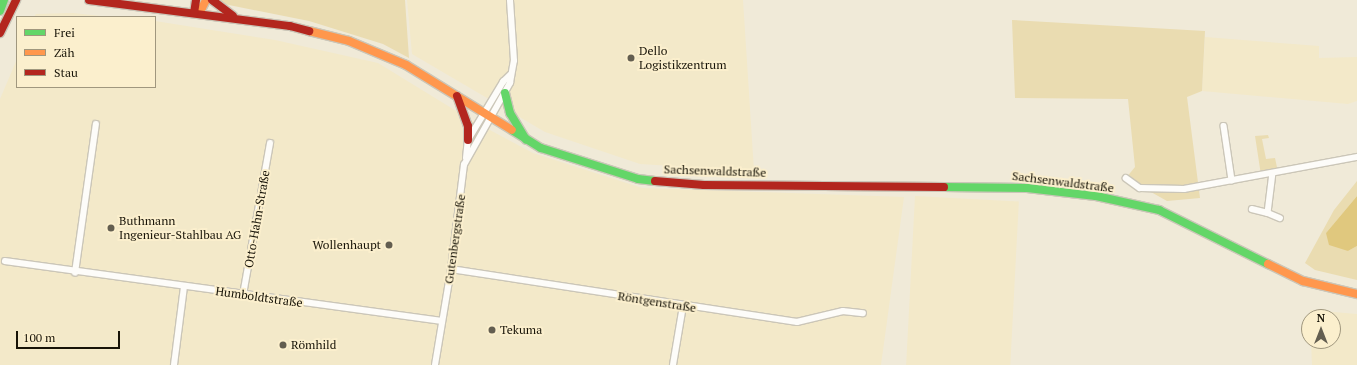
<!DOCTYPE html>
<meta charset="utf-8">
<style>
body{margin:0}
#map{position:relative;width:1357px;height:365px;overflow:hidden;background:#f0ead8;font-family:"PT Serif",serif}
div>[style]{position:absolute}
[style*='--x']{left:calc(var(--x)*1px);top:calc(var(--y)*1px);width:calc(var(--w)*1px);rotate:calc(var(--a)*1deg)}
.built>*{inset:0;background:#f3e9c9;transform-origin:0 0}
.green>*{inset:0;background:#eadcb1}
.water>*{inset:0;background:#e0c87e}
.roads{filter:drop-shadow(1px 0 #cbc6b8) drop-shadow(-1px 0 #cbc6b8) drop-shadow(0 1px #cbc6b8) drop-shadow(0 -1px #cbc6b8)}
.street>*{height:5.5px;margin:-2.75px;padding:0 2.75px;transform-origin:2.75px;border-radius:2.75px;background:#fdfcf9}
.fast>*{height:8px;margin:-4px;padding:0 4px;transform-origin:4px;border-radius:4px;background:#63d668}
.slow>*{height:8px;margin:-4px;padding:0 4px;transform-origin:4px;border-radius:4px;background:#ff974d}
.jam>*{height:8px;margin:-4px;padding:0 4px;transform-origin:4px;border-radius:4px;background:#b3261e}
.dots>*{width:11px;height:11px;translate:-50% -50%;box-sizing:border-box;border:2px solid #fbefcd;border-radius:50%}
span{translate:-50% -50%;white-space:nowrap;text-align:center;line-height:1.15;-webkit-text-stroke:4px #fbefcd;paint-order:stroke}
.poi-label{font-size:12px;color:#171307}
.left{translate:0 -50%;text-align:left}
.right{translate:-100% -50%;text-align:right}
.street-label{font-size:12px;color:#171307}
.legend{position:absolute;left:16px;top:16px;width:140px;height:72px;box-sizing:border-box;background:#fbefcd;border:1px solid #a0977e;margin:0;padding:5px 7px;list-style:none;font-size:12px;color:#171307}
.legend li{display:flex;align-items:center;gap:8px;height:20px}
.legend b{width:20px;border:1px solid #a0977e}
.north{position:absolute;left:1301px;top:309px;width:40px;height:40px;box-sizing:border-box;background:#fbefcd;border:1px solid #a0977e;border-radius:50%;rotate:0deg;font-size:11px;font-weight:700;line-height:16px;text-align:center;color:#171307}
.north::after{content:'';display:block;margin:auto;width:14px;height:18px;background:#635e50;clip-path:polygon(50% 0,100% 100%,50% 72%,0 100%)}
.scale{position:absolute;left:16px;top:331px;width:104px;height:18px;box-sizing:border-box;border:2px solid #171307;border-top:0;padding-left:5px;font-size:12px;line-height:14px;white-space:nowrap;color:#171307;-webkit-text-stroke:3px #fbefcd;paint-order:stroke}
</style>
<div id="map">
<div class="built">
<div style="clip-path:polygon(407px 0,743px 0,754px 171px,640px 164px,545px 132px,412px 54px)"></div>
<div style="clip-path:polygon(73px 13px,110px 17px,34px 17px,36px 14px)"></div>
<div style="clip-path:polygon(155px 21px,275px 40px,378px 63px,471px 120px,533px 153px,642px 188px,904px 197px,881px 365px,0 365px,0 99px,17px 59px,17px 87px,155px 87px)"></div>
<div style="clip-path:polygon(1205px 37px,1319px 46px,1319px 58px,1357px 57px,1357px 101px,1348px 104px,1202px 91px)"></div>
<div style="left:915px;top:196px;width:104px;height:171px;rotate:3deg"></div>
<div style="clip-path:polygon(1310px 310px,1357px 314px,1357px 365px,1312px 365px,1311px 341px,1333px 341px,1333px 317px,1310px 317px)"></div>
</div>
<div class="green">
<div style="clip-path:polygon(219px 0,405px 0,409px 58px,383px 44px,309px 21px,224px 4px)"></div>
<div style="clip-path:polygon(1012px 20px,1205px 31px,1202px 91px,1187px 97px,1200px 198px,1167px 201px,1126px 178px,1135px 167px,1128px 99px,1015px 98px)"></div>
<div style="clip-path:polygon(1268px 135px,1269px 138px,1262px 139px,1266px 159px,1275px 158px,1278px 172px,1261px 175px,1255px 136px)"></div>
<div style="clip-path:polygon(1357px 181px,1357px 196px,1326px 233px,1348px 251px,1357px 246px,1357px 280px,1315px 270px,1305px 263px,1334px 210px)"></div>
</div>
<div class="water">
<div style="clip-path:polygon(1357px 196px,1357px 246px,1348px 251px,1329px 245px,1326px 233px)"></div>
</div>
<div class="roads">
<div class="street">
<div style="--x:1224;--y:126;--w:55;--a:81.6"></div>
<div style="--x:466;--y:158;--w:18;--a:-84"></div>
<div style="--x:468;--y:140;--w:68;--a:-58.9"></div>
<div style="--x:503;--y:82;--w:10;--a:-45"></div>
<div style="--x:1273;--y:173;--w:40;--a:97.1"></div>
<div style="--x:1268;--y:213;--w:13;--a:23"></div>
<div style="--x:1126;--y:178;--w:17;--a:36"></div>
<div style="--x:1140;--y:188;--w:44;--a:1.3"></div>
<div style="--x:1184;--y:189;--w:176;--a:-10.5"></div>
<div style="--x:1252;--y:209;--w:16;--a:14"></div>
<div style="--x:5;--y:261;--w:441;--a:7.8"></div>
<div style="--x:451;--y:269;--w:350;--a:8.7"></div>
<div style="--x:797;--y:322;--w:47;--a:-13.4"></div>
<div style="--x:843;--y:311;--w:20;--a:6"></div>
<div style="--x:75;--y:273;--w:150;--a:-82"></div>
<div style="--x:243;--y:295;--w:154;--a:-79.9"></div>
<div style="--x:174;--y:365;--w:79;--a:-82.7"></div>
<div style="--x:435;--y:365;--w:97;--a:-80.5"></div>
<div style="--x:451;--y:269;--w:105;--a:-82.9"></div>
<div style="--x:464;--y:165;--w:94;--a:-60.7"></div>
<div style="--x:510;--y:83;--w:22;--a:-80"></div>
<div style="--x:514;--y:61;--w:61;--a:-93.8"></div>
<div style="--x:673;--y:365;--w:60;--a:-80.4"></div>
</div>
<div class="fast">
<div style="--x:0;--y:11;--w:12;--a:-70"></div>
<div style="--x:505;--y:93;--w:21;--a:76"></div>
<div style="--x:510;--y:113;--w:31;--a:59"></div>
<div style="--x:512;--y:130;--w:34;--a:32"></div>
<div style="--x:541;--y:148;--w:102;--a:17.7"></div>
<div style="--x:638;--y:179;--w:17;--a:7"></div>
<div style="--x:944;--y:187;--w:83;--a:0.7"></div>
<div style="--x:1027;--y:188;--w:69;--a:6.6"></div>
<div style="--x:1096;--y:196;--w:65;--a:12.5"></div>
<div style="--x:1159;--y:210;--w:122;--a:26.4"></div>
</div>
<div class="slow">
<div style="--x:194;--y:13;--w:9;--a:-32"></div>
<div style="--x:202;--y:8;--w:9;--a:-63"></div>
<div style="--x:309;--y:31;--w:41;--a:14"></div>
<div style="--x:349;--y:41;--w:62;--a:22.8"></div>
<div style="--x:406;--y:65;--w:124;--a:31.5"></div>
<div style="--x:1268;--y:264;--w:39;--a:26"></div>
<div style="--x:1303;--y:281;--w:56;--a:13.5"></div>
</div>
<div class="jam">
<div style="--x:89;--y:0;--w:203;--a:7.4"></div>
<div style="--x:290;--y:26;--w:20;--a:15"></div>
<div style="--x:212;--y:0;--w:26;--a:37"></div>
<div style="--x:194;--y:13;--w:13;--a:-81"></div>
<div style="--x:0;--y:33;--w:37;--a:-64"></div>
<div style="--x:457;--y:96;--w:32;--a:70"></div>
<div style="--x:468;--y:126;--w:14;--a:90"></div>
<div style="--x:655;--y:181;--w:49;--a:4.7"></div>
<div style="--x:704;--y:185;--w:240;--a:0.5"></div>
</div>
</div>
<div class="dots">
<div style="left:631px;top:58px;background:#635e50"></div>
<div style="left:111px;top:228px;background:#635e50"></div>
<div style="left:389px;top:245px;background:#635e50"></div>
<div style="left:492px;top:330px;background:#635e50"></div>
<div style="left:283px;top:345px;background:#635e50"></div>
</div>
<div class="poi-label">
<span class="left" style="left:639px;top:58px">Dello<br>Logistikzentrum</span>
<span class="left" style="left:119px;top:228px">Buthmann<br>Ingenieur-Stahlbau AG</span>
<span class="right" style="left:381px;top:245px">Wollenhaupt</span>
<span class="left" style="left:500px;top:330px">Tekuma</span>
<span class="left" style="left:291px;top:345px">Römhild</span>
</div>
<div class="street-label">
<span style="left:715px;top:171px;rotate:2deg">Sachsenwaldstraße</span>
<span style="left:1063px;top:182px;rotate:7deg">Sachsenwaldstraße</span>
<span style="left:257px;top:219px;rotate:-80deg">Otto-Hahn-Straße</span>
<span style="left:455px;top:239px;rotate:-82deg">Gutenbergstraße</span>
<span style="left:259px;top:297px;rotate:8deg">Humboldtstraße</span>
<span style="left:657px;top:302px;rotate:9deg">Röntgenstraße</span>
</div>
<ul class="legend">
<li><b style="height:5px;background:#63d668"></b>Frei</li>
<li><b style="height:5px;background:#ff974d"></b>Zäh</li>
<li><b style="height:5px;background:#b3261e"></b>Stau</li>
</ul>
<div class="north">N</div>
<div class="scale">100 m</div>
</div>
